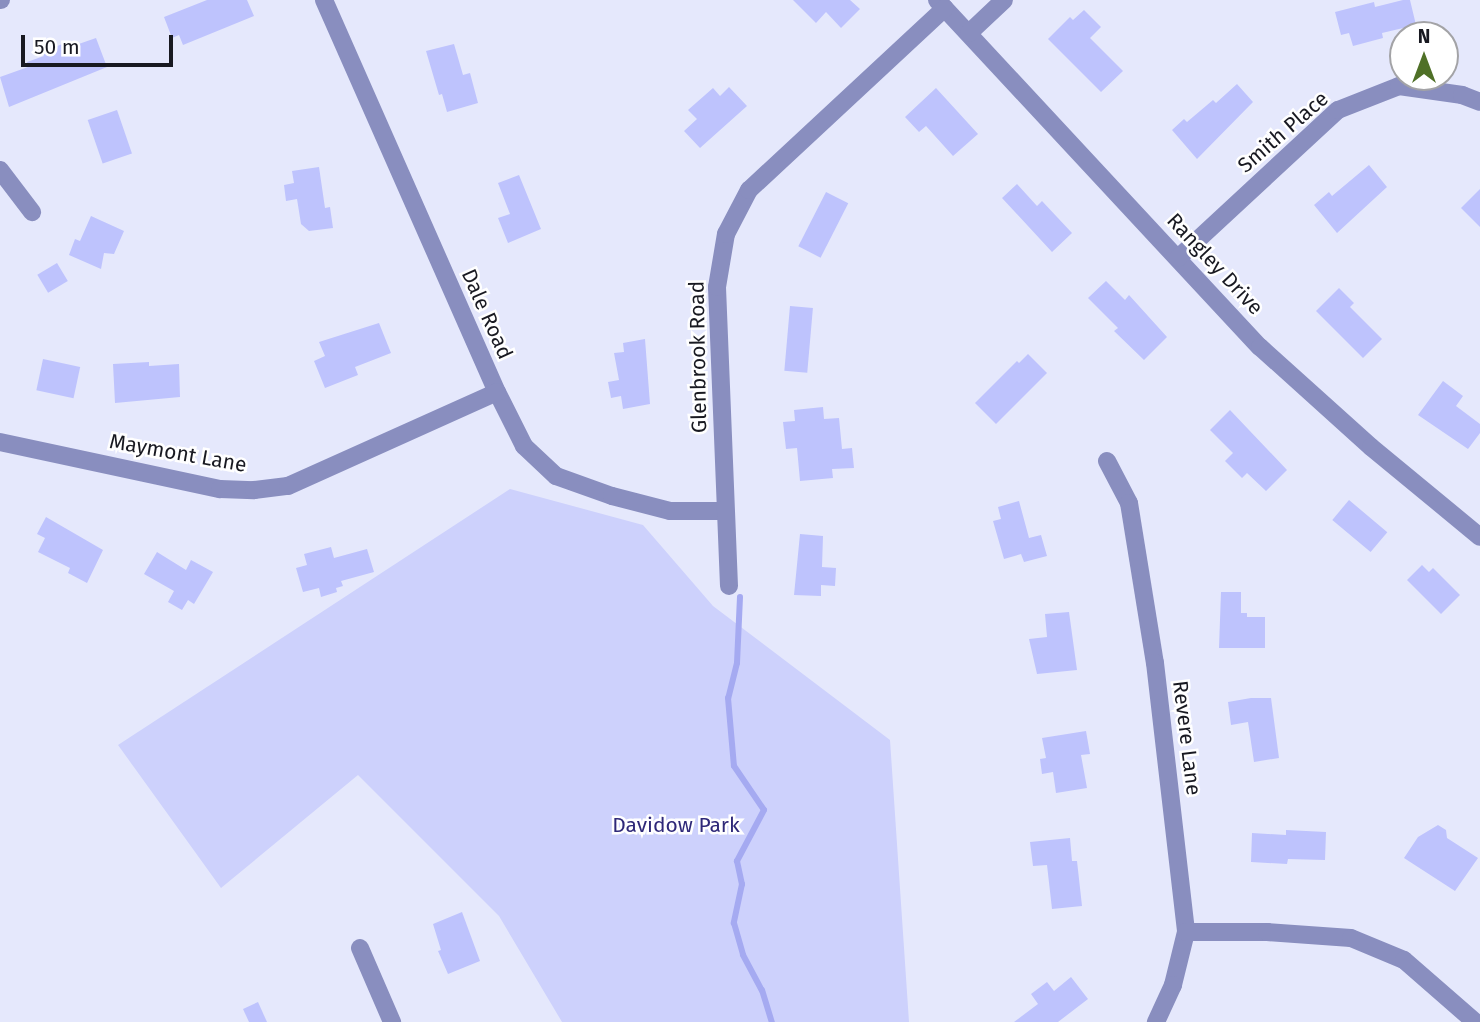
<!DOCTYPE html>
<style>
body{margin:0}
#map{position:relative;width:1480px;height:1022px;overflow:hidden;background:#e5e8fc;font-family:"Fira Sans",sans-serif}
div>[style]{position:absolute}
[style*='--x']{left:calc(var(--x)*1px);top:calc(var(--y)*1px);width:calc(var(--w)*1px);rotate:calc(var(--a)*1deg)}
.green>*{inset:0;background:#cdd1fc}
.stream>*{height:6px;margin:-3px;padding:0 3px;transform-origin:3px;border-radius:3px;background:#a5aaf1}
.building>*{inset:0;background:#bec3fd;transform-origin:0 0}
.minor>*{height:18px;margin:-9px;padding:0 9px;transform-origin:9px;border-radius:9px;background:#898ebf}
span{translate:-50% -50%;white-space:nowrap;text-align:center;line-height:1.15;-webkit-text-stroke:5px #fff;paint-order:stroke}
.street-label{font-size:21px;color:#181921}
.park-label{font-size:21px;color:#2f2979}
.north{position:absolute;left:1389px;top:21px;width:70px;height:70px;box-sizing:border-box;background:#fff;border:2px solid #a3a3a6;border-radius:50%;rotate:0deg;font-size:19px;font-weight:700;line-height:28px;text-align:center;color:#181921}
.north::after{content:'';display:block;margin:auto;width:24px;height:32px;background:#4f7027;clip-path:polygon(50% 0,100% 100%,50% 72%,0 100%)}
.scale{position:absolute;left:21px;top:35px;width:152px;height:32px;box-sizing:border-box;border:4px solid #181921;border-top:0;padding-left:9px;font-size:21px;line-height:24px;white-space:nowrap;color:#181921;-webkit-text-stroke:5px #fff;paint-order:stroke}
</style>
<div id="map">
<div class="green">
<div style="clip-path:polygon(510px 489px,643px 525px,713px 606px,890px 740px,909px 1022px,562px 1022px,499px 916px,358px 775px,221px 888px,118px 745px)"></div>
</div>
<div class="stream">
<div style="--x:740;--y:597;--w:66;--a:92.6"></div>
<div style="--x:737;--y:663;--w:36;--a:104"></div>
<div style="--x:728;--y:698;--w:68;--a:85"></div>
<div style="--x:734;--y:766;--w:53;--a:55.7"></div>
<div style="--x:764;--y:810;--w:58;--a:117.9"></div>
<div style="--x:737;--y:861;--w:24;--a:78"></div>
<div style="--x:742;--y:884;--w:40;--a:102"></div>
<div style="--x:734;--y:923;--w:33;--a:74"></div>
<div style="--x:743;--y:955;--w:40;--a:62"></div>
<div style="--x:762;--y:990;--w:34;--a:73"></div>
</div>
<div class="building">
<div style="clip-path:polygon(207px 0,247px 0,254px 16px,183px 45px,179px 35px,172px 38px,164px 17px)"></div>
<div style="clip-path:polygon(793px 0,850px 0,860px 9px,841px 28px,826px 12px,816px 23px)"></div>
<div style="clip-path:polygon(1403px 0,1410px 0,1416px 25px,1382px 33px,1383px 38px,1353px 46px,1349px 33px,1341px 35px,1335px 12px,1374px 2px,1375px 7px)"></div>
<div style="clip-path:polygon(1084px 10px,1101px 27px,1090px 38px,1123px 71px,1101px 92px,1048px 39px,1070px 17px,1073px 20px)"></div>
<div style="clip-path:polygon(96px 38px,107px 67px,9px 107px,0 77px,28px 67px,27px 62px,44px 56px,42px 52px,70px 41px,73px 46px)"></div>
<div style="clip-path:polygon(454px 44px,463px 75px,470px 73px,478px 103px,447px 112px,442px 94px,439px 95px,426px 51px)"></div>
<div style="clip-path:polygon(1237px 84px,1253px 102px,1197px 159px,1172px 130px,1184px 119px,1187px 122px,1213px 100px,1216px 103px)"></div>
<div style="clip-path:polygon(729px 87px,747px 106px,700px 148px,684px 131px,697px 119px,688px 110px,713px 88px,720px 96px)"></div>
<div style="clip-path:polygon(936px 88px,978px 134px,953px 156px,926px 126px,919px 132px,905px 117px)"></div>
<div style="left:117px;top:110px;width:46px;height:31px;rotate:71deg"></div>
<div style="clip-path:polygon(1369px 165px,1387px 187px,1337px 233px,1314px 205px,1329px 192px,1332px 196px)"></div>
<div style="clip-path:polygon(319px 167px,325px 208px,330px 207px,333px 228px,309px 231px,301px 224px,297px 199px,286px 201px,284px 185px,294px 183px,292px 171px)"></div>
<div style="clip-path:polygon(519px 175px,541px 229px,508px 243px,498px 218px,510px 214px,498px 183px)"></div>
<div style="clip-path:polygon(1017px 184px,1037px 206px,1042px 201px,1072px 233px,1052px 252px,1002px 198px)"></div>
<div style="clip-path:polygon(1480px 189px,1480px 227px,1461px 208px)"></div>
<div style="left:826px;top:192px;width:25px;height:61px;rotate:27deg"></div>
<div style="clip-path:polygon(91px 216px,124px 231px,114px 254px,104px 253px,101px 269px,69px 255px,75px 239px,80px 241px)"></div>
<div style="left:57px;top:263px;width:21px;height:23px;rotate:59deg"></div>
<div style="clip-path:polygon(1106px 281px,1125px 300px,1129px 295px,1167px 337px,1144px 360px,1114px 331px,1118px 328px,1088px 298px)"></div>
<div style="clip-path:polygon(1339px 288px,1354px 303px,1350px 307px,1382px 339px,1363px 358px,1316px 311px)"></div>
<div style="left:790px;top:306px;width:23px;height:65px;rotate:5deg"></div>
<div style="clip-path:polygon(379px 323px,391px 353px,355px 367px,358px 375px,325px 388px,314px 361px,325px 356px,319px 342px)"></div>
<div style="clip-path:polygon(645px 339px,650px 404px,623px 409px,621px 396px,611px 398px,608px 382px,619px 380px,614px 353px,624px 352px,623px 343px)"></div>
<div style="clip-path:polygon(1028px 354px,1047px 373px,996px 424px,975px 403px,1017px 361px,1019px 363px)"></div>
<div style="left:43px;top:359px;width:38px;height:32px;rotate:12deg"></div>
<div style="clip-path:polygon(149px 362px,149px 366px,179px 364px,180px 397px,115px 403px,113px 364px)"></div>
<div style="clip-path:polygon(1443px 381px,1463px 396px,1456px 406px,1480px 424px,1480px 433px,1468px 449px,1418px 415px)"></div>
<div style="clip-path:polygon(823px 407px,824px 419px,839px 418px,842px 449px,852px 448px,854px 468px,832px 469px,833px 478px,800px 481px,797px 448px,786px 449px,783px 422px,795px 421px,794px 410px)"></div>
<div style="clip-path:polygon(1230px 410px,1287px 470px,1266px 491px,1247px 473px,1242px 478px,1225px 461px,1233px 453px,1210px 430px)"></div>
<div style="left:1349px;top:500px;width:50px;height:26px;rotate:40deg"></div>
<div style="clip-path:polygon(1019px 501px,1029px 538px,1041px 535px,1047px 556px,1024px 562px,1021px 554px,1004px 559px,993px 521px,1001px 519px,998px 507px)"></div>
<div style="clip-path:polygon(46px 517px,103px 550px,87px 583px,68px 573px,70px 568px,38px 552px,45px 538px,37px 534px)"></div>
<div style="clip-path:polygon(800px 534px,823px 536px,822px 567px,836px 568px,835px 586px,821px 585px,821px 596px,794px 595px)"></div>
<div style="clip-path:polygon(331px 547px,334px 558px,367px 549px,374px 572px,341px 581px,343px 586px,336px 588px,337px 592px,321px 597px,319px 588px,303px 592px,296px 568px,307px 565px,304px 554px)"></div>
<div style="clip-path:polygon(157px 552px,186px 570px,191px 560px,213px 572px,194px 604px,188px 600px,182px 610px,168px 602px,174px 591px,144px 574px)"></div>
<div style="clip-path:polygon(1422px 565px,1429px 572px,1433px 568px,1460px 595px,1441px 614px,1407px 580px)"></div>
<div style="clip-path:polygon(1221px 592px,1241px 592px,1241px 613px,1247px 613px,1247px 617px,1265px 617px,1265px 648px,1219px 648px)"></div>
<div style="clip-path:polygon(1069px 612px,1077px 670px,1037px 674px,1029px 639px,1047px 637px,1045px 614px)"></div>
<div style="clip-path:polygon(1251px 698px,1271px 698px,1279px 758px,1254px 762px,1248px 722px,1231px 725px,1228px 702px)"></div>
<div style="clip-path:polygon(1086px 731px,1090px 754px,1081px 755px,1087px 788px,1056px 793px,1053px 772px,1042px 774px,1040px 759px,1046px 758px,1042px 738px)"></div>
<div style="clip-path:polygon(1438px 825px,1446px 830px,1447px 838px,1478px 858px,1455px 891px,1404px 858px,1418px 837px)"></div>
<div style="clip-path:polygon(1286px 830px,1326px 832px,1325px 860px,1288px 859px,1287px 864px,1251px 862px,1252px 833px,1286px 835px)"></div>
<div style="clip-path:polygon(1070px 838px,1072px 861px,1077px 861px,1082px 906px,1052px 909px,1047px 865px,1033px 866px,1030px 842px)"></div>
<div style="clip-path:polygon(462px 912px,480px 961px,448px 974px,438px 951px,441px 950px,433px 924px)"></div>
<div style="clip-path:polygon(1071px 977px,1088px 999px,1058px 1022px,1014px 1022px,1038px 1004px,1031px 994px,1047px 982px,1054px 991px)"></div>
<div style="clip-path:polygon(258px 1002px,267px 1022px,249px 1022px,243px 1009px)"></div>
</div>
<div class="minor">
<div style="--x:0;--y:0;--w:1;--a:0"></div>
<div style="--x:324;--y:0;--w:428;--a:66.2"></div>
<div style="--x:497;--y:392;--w:60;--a:63.4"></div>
<div style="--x:524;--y:446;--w:44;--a:43.2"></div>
<div style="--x:556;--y:476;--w:59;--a:19.7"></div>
<div style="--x:612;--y:496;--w:60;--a:14.5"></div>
<div style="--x:670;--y:511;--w:55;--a:0"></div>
<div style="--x:937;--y:0;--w:474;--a:47.1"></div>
<div style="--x:1260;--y:347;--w:149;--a:42"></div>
<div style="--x:1371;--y:447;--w:141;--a:39.5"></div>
<div style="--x:969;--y:33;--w:48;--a:-43.3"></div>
<div style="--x:0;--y:170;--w:53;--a:52.7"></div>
<div style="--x:1178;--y:258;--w:218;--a:-42.8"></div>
<div style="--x:1338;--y:110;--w:66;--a:-21.5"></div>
<div style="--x:1399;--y:86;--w:64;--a:8.1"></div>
<div style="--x:1462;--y:95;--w:19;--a:21"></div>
<div style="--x:0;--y:442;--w:225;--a:12.1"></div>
<div style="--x:220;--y:489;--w:34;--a:2"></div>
<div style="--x:254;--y:490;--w:34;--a:-7"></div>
<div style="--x:288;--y:486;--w:229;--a:-24.2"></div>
<div style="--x:1107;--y:461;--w:47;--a:62.4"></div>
<div style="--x:1129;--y:503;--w:162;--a:80.8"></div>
<div style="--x:1155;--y:663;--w:271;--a:83.4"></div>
<div style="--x:1186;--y:932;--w:55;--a:103.8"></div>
<div style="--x:1173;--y:985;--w:41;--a:114.7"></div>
<div style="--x:729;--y:586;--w:299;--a:-92.3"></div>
<div style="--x:717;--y:287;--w:54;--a:-80.4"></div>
<div style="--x:726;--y:234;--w:50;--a:-62.4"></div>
<div style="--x:749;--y:190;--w:267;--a:-42.9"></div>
<div style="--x:1186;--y:932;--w:81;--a:0"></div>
<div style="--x:1267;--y:932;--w:84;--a:4.1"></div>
<div style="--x:1351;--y:938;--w:57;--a:22.5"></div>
<div style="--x:1404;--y:960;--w:94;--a:41.1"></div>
<div style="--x:360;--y:948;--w:81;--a:66.6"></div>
</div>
<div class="street-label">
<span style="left:1283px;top:132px;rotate:-41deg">Smith Place</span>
<span style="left:1215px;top:264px;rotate:47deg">Rangley Drive</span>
<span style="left:487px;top:314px;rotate:66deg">Dale Road</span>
<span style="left:698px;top:357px;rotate:-91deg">Glenbrook Road</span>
<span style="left:178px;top:453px;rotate:10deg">Maymont Lane</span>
<span style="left:1187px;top:738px;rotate:83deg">Revere Lane</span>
</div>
<div class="park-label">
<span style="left:676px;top:825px">Davidow Park</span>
</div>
<div class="north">N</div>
<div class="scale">50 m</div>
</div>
